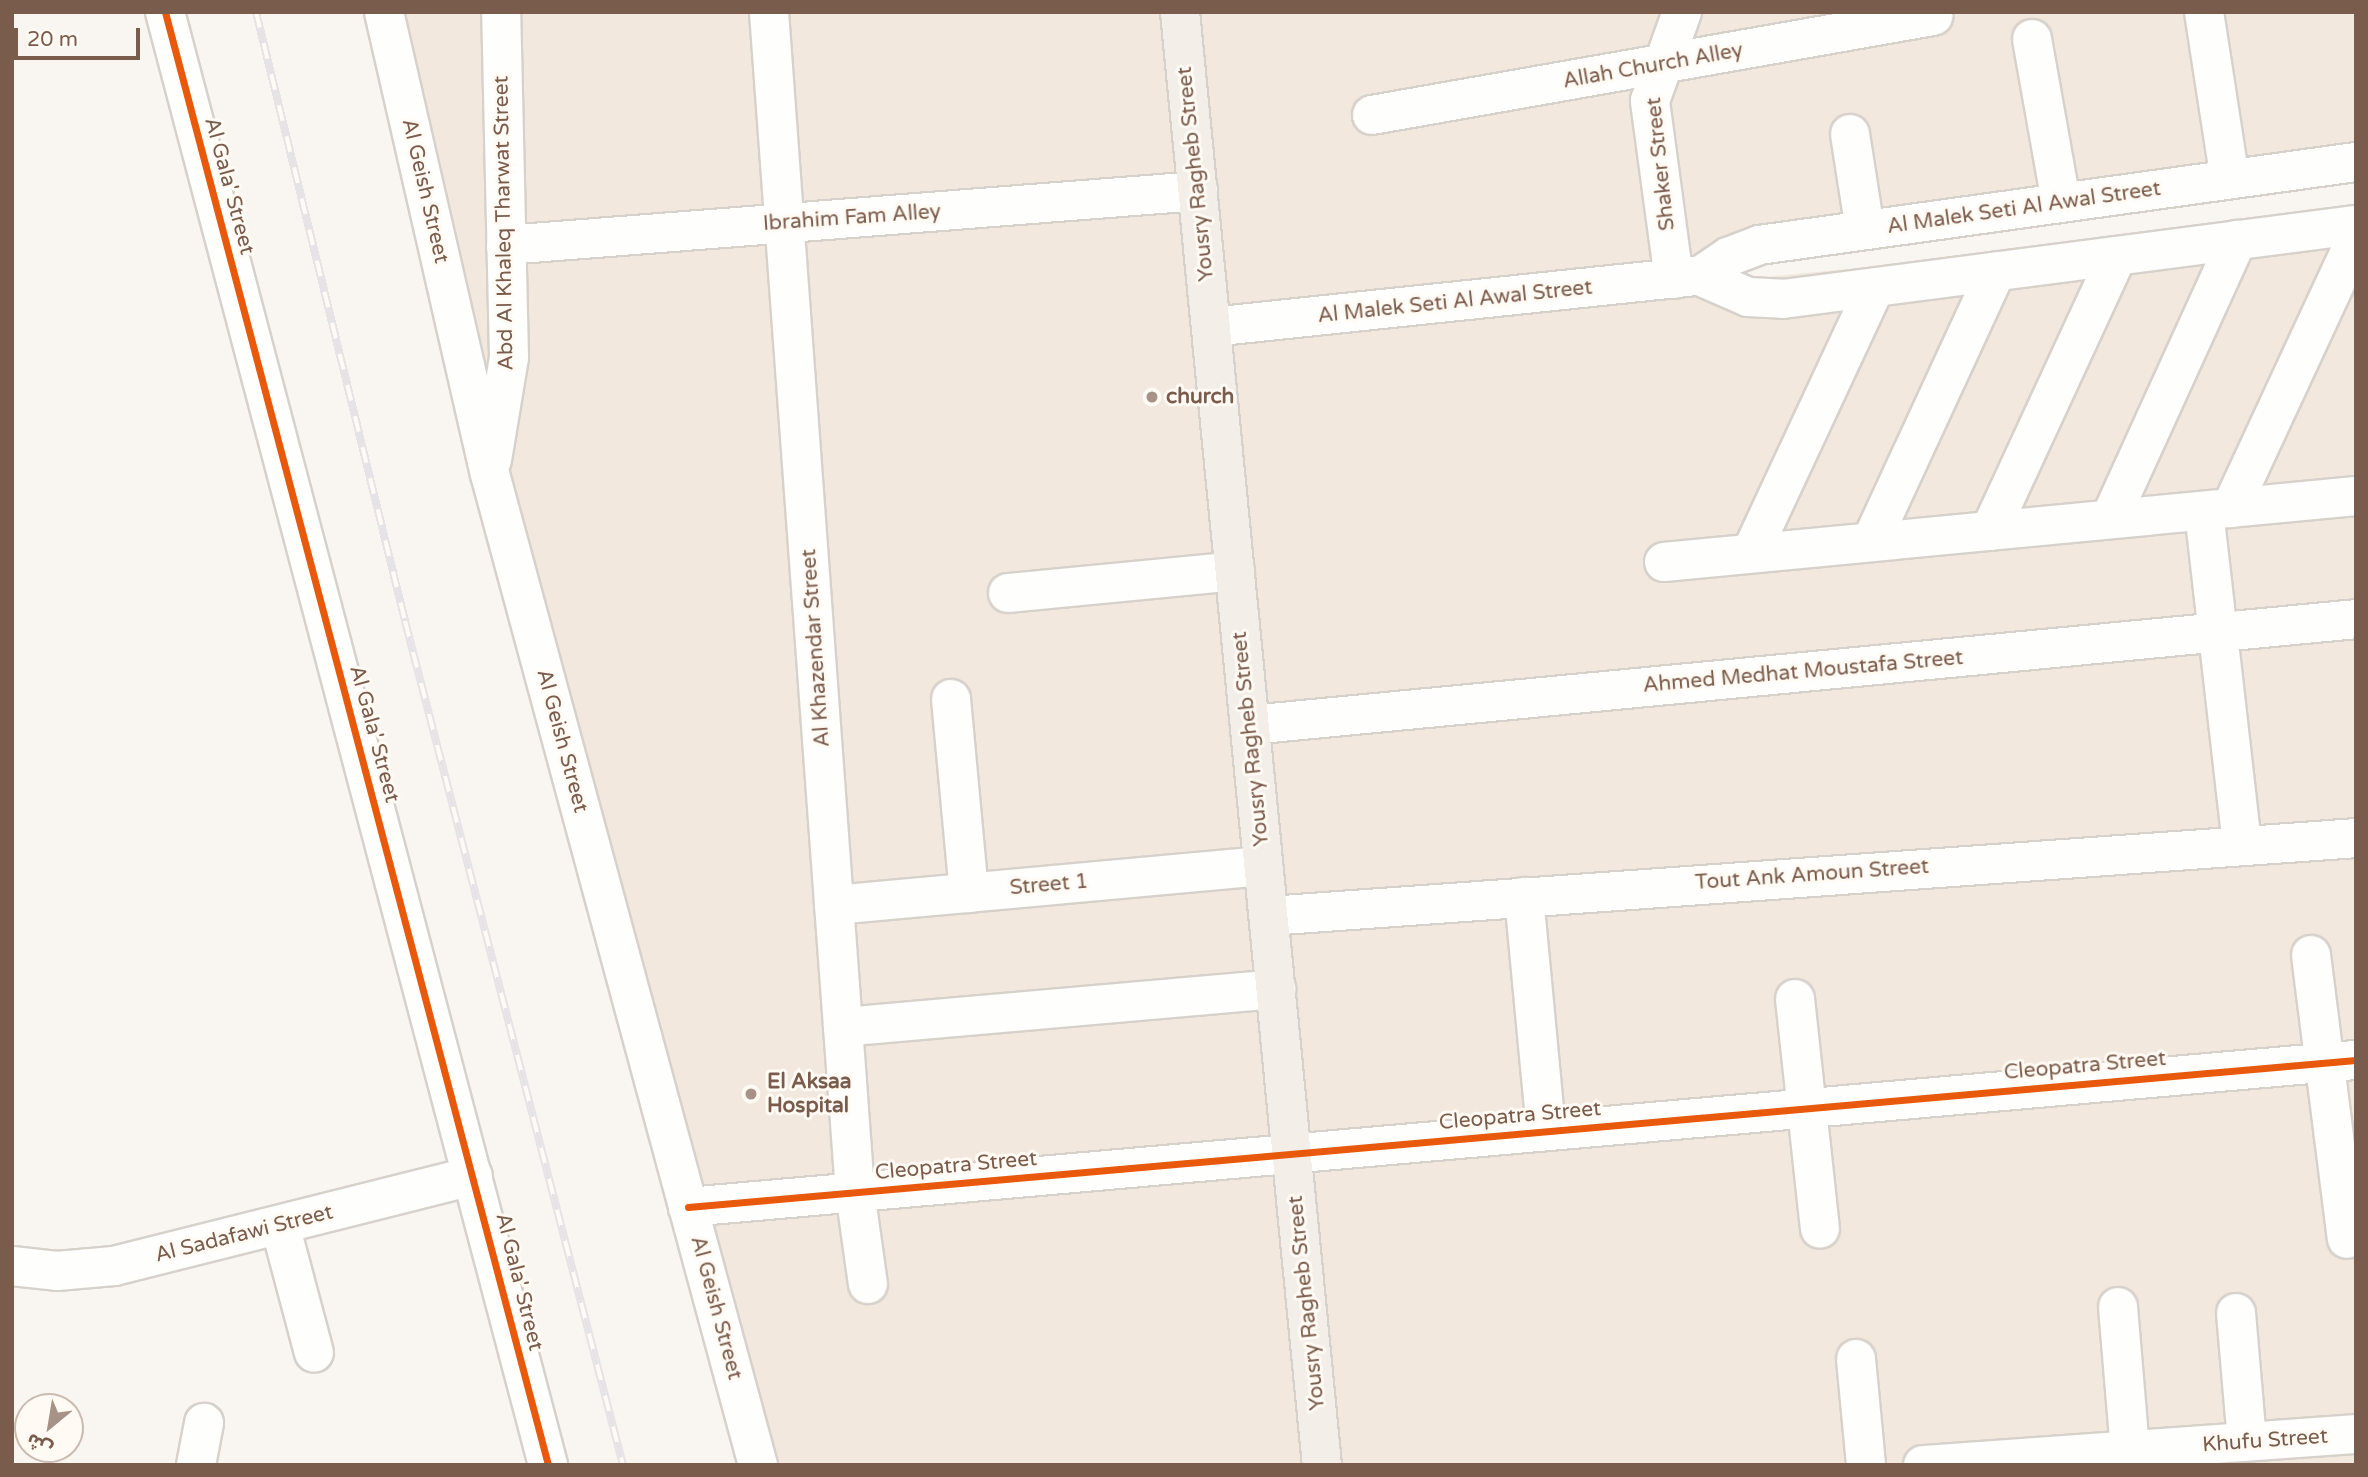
<!DOCTYPE html>
<meta charset="utf-8">
<style>
body{margin:0}
#map{position:relative;width:2368px;height:1477px;overflow:hidden;background:#f9f5f0;font-family:"Varela Round","Noto Sans Arabic",sans-serif}
div>[style]{position:absolute}
[style*='--x']{left:calc(var(--x)*1px);top:calc(var(--y)*1px);width:calc(var(--w)*1px);rotate:calc(var(--a)*1deg)}
.residential>*{inset:0;background:#f2e8de}
.roads{filter:drop-shadow(2px 0 #d7d1cb) drop-shadow(-2px 0 #d7d1cb) drop-shadow(0 2px #d7d1cb) drop-shadow(0 -2px #d7d1cb)}
.minor>*{height:38px;margin:-19px;padding:0 19px;transform-origin:19px;border-radius:19px;background:#fefefd}
.major>*{height:38px;margin:-19px;padding:0 19px;transform-origin:19px;border-radius:19px;background:#f3eee8}
.rail>*{height:8px;margin-top:-4px;transform-origin:0;background:repeating-linear-gradient(90deg,#fffaf3 0 16px,#e6e3e7 0 32px);box-sizing:border-box;border-block:2px solid #e6e3e7}
.cycleway>*{height:7px;margin:-3.5px;padding:0 3.5px;transform-origin:3.5px;border-radius:3.5px;background:#e8590c}
.dots>*{width:19px;height:19px;translate:-50% -50%;box-sizing:border-box;border:4px solid #fffaf3;border-radius:50%}
span{translate:-50% -50%;white-space:nowrap;text-align:center;line-height:1.15;-webkit-text-stroke:6px #fffaf3;paint-order:stroke}
.street-label{font-size:21px;color:#7a5c4d}
.poi-label{font-size:21px;color:#7a5c4d;font-weight:700}
.left{translate:0 -50%;text-align:left}
.frame{position:absolute;inset:0;border:14px solid #7a5c4d;pointer-events:none}
.north{position:absolute;left:14px;top:1393px;width:70px;height:70px;box-sizing:border-box;background:#fffaf3;border:2px solid #cabbb1;border-radius:50%;rotate:210deg;font-size:19px;font-weight:700;line-height:28px;text-align:center;color:#7a5c4d}
.north::after{content:'';display:block;margin:auto;width:24px;height:32px;background:#a69286;clip-path:polygon(50% 0,100% 100%,50% 72%,0 100%)}
.scale{position:absolute;left:14px;top:28px;width:126px;height:32px;box-sizing:border-box;border:4px solid #7a5c4d;border-top:0;padding-left:9px;font-size:21px;line-height:24px;white-space:nowrap;color:#7a5c4d;-webkit-text-stroke:5px #fffaf3;paint-order:stroke}
</style>
<div id="map">
<div class="residential">
<div style="clip-path:polygon(398px 12px,1175px 12px,1291px 1153px,689px 1204px)"></div>
<div style="clip-path:polygon(1183px 12px,2356px 12px,2356px 159px,1699px 273px,1213px 324px)"></div>
<div style="clip-path:polygon(2356px 220px,2356px 1465px,1321px 1465px,1216px 330px)"></div>
<div style="clip-path:polygon(1291px 1155px,1318px 1465px,763px 1465px,690px 1208px)"></div>
</div>
<div class="roads">
<div class="minor">
<div style="--x:165;--y:12;--w:1503;--a:75.23"></div>
<div style="--x:384;--y:12;--w:474;--a:77.1"></div>
<div style="--x:490;--y:474;--w:1027;--a:74.87"></div>
<div style="--x:769;--y:12;--w:1183;--a:85.83"></div>
<div style="--x:855;--y:1192;--w:93;--a:82"></div>
<div style="--x:2204;--y:12;--w:169;--a:81.2"></div>
<div style="--x:2032;--y:39;--w:166;--a:79.9"></div>
<div style="--x:1372;--y:115;--w:570;--a:-10.01"></div>
<div style="--x:1850;--y:134;--w:97;--a:81.1"></div>
<div style="--x:506;--y:245;--w:694;--a:-4.46"></div>
<div style="--x:1700;--y:276;--w:52;--a:23.6"></div>
<div style="--x:1748;--y:297;--w:35;--a:3"></div>
<div style="--x:1783;--y:299;--w:578;--a:-7.36"></div>
<div style="--x:1674;--y:279;--w:180;--a:-97.7"></div>
<div style="--x:1650;--y:101;--w:95;--a:-70.2"></div>
<div style="--x:1211;--y:327;--w:492;--a:-6"></div>
<div style="--x:1700;--y:276;--w:34;--a:-34"></div>
<div style="--x:1728;--y:257;--w:33;--a:-21"></div>
<div style="--x:1759;--y:245;--w:603;--a:-7.92"></div>
<div style="--x:492;--y:460;--w:104;--a:-80.6"></div>
<div style="--x:509;--y:357;--w:345;--a:-91.3"></div>
<div style="--x:2231;--y:508;--w:297;--a:-65.1"></div>
<div style="--x:2204;--y:511;--w:334;--a:83.5"></div>
<div style="--x:2110;--y:519;--w:307;--a:-65.5"></div>
<div style="--x:1990;--y:531;--w:303;--a:-65.2"></div>
<div style="--x:1871;--y:542;--w:298;--a:-65.2"></div>
<div style="--x:1751;--y:553;--w:293;--a:-65"></div>
<div style="--x:1664;--y:562;--w:695;--a:-5.45"></div>
<div style="--x:1008;--y:593;--w:228;--a:-5.5"></div>
<div style="--x:951;--y:699;--w:195;--a:84.7"></div>
<div style="--x:1250;--y:725;--w:1111;--a:-5.47"></div>
<div style="--x:1524;--y:897;--w:235;--a:84.6"></div>
<div style="--x:834;--y:905;--w:431;--a:-5.2"></div>
<div style="--x:1269;--y:916;--w:1090;--a:-4.1"></div>
<div style="--x:2311;--y:955;--w:286;--a:82.8"></div>
<div style="--x:1795;--y:999;--w:231;--a:83.8"></div>
<div style="--x:843;--y:1027;--w:435;--a:-5"></div>
<div style="--x:688;--y:1207;--w:1674;--a:-5.04"></div>
<div style="--x:280;--y:1225;--w:132;--a:75.1"></div>
<div style="--x:12;--y:1266;--w:45;--a:6.3"></div>
<div style="--x:57;--y:1271;--w:57;--a:-5"></div>
<div style="--x:114;--y:1266;--w:370;--a:-14.1"></div>
<div style="--x:2118;--y:1307;--w:144;--a:85.2"></div>
<div style="--x:2236;--y:1313;--w:129;--a:85.1"></div>
<div style="--x:1856;--y:1359;--w:106;--a:84.6"></div>
<div style="--x:196;--y:1465;--w:43;--a:-79.2"></div>
<div style="--x:1923;--y:1465;--w:434;--a:-4.1"></div>
</div>
<div class="major">
<div style="--x:1180;--y:12;--w:1460;--a:84.42"></div>
</div>
</div>
<div class="rail">
<div style="--x:256;--y:12;--w:627;--a:76.25"></div>
<div style="--x:405;--y:621;--w:872;--a:75.52"></div>
</div>
<div class="cycleway">
<div style="--x:165;--y:12;--w:1503;--a:75.23"></div>
<div style="--x:688;--y:1207;--w:1674;--a:-5.04"></div>
</div>
<div class="dots">
<div style="left:1152px;top:397px;background:#a69286"></div>
<div style="left:751px;top:1094px;background:#a69286"></div>
</div>
<div class="street-label">
<span style="left:1653px;top:66px;rotate:-10deg">Allah Church Alley</span>
<span style="left:1661px;top:164px;rotate:-96deg">Shaker Street</span>
<span style="left:1196px;top:174px;rotate:-96deg">Yousry Ragheb Street</span>
<span style="left:229px;top:186px;rotate:75deg">Al Gala' Street</span>
<span style="left:425px;top:191px;rotate:77deg">Al Geish Street</span>
<span style="left:2024px;top:208px;rotate:-8deg">Al Malek Seti Al Awal Street</span>
<span style="left:852px;top:218px;rotate:-4deg">Ibrahim Fam Alley</span>
<span style="left:504px;top:223px;rotate:-91deg">Abd Al Khaleq Tharwat Street</span>
<span style="left:1455px;top:302px;rotate:-6deg">Al Malek Seti Al Awal Street</span>
<span style="left:816px;top:648px;rotate:-94deg">Al Khazendar Street</span>
<span style="left:1803px;top:672px;rotate:-5deg">Ahmed Medhat Moustafa Street</span>
<span style="left:374px;top:734px;rotate:75deg">Al Gala' Street</span>
<span style="left:1251px;top:739px;rotate:-96deg">Yousry Ragheb Street</span>
<span style="left:562px;top:741px;rotate:75deg">Al Geish Street</span>
<span style="left:1812px;top:875px;rotate:-4deg">Tout Ank Amoun Street</span>
<span style="left:1049px;top:885px;rotate:-5deg">Street 1</span>
<span style="left:2085px;top:1066px;rotate:-5deg">Cleopatra Street</span>
<span style="left:1520px;top:1116px;rotate:-5deg">Cleopatra Street</span>
<span style="left:956px;top:1166px;rotate:-5deg">Cleopatra Street</span>
<span style="left:244px;top:1234px;rotate:-14deg">Al Sadafawi Street</span>
<span style="left:519px;top:1282px;rotate:76deg">Al Gala' Street</span>
<span style="left:1307px;top:1303px;rotate:-96deg">Yousry Ragheb Street</span>
<span style="left:716px;top:1308px;rotate:75deg">Al Geish Street</span>
<span style="left:2265px;top:1441px;rotate:-4deg">Khufu Street</span>
</div>
<div class="poi-label">
<span class="left" style="left:1166px;top:397px">church</span>
<span class="left" style="left:767px;top:1094px">El Aksaa<br>Hospital</span>
</div>
<div class="frame"></div>
<div class="north">ش</div>
<div class="scale">20 m</div>
</div>
